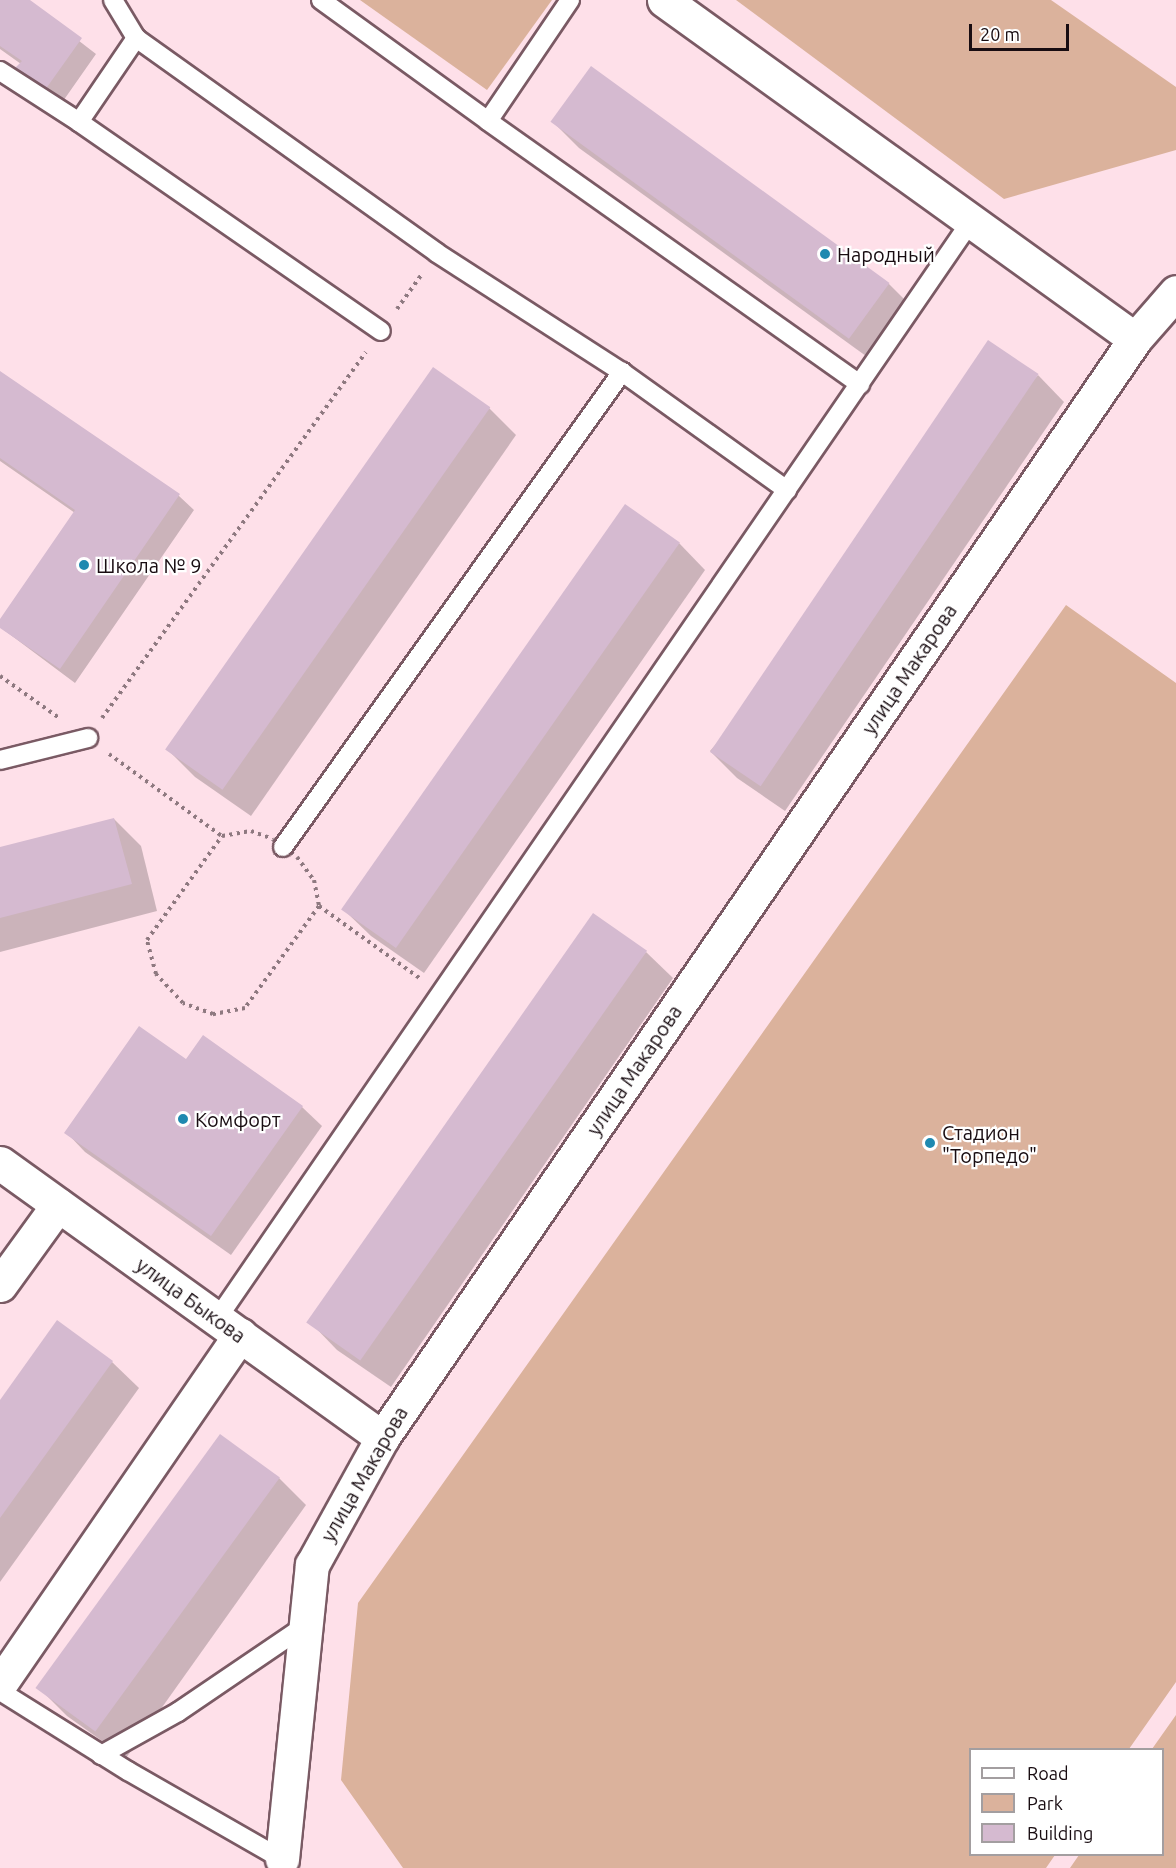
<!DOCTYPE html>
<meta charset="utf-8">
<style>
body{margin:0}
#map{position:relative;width:1176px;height:1868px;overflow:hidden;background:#fee0e9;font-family:Ubuntu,sans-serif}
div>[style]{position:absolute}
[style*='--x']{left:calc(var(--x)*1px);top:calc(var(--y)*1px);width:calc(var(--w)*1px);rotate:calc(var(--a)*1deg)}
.green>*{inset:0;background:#dbb29c}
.shadow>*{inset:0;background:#0003}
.building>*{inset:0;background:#d5bad0;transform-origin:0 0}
.path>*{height:4px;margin-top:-2px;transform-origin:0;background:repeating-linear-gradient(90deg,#8e7980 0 3px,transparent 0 7.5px)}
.roads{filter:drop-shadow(2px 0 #7a5a64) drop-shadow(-2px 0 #7a5a64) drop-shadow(0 2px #7a5a64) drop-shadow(0 -2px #7a5a64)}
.lane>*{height:18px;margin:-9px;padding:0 9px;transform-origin:9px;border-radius:9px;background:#fff}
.street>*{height:33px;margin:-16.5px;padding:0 16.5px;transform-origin:16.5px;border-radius:16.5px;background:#fff}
.dots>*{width:16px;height:16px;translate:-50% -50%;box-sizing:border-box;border:3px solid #fff;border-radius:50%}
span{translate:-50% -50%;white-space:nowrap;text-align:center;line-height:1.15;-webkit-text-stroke:4.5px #fff;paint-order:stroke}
.poi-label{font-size:20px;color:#180c11}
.left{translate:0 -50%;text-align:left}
.street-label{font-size:20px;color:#180c11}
.legend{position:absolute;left:969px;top:1748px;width:195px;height:108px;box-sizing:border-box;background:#fff;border:2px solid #a39ea0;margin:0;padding:8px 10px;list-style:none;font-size:18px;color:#180c11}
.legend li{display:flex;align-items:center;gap:12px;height:30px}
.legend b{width:30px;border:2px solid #a39ea0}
.scale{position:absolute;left:969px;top:24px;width:100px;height:27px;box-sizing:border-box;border:3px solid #180c11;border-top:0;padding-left:8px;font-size:18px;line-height:21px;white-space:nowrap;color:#180c11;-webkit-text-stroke:4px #fff;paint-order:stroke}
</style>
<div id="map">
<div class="green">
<div style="clip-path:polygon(360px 0,552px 0,487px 90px)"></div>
<div style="clip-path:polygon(736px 0,1051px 0,1176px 87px,1176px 150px,1004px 199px)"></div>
<div style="clip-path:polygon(1066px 605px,1176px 683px,1176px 1682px,1129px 1749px,970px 1750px,970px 1854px,1055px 1855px,1046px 1868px,403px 1868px,341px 1780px,358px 1603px)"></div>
<div style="clip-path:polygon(1176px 1715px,1176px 1868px,1070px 1868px,1079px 1855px,1162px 1854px,1162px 1750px,1152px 1749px)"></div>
</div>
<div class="shadow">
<div style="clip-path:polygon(0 0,26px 0,96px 54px,61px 104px,32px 83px,17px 68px,21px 64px,0 49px)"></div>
<div style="clip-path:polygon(552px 121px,889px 284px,915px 310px,877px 364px,579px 148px)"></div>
<div style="clip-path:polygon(434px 369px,489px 408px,516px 435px,251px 816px,195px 777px,168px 750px)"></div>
<div style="clip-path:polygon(0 373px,179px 496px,194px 510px,75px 683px,0 627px,75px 513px,0 461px)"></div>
<div style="clip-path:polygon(1038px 375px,1064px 402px,785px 811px,737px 778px,710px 751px)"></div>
<div style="clip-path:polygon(679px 543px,705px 570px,424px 973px,371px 936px,344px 910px)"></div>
<div style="clip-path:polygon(114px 819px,141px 846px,157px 911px,0 952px,0 849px)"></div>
<div style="clip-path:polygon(646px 952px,673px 978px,391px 1387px,337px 1350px,311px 1323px)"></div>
<div style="clip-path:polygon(186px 1061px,302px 1107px,322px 1126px,231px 1255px,85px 1152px,66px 1132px)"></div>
<div style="clip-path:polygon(112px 1362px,139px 1388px,0 1582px,0 1402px)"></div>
<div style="clip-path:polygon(220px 1436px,279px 1478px,306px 1505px,126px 1758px,67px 1716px,40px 1689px)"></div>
</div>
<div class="building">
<div style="clip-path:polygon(0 0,30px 0,82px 38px,45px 90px,15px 68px,22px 61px,0 46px)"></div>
<div style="left:591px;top:66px;width:369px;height:69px;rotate:36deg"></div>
<div style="left:988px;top:340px;width:61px;height:497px;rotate:34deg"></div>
<div style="left:433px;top:367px;width:70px;height:467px;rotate:35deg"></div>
<div style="clip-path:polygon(0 371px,180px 494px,60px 669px,0 628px,0 619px,75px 510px,0 458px)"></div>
<div style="left:625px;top:504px;width:67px;height:495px;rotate:35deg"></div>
<div style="clip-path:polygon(114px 818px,132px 884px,0 918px,0 847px)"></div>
<div style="left:593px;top:913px;width:66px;height:500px;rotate:35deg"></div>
<div style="clip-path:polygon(139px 1026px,186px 1059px,203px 1035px,303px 1106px,211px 1236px,64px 1133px)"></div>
<div style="clip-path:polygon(57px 1320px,113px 1361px,0 1518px,0 1400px)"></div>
<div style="left:220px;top:1434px;width:74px;height:314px;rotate:36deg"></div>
</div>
<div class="path">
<div style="--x:397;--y:309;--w:43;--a:-54.5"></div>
<div style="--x:0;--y:676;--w:72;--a:35.4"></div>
<div style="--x:102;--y:718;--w:451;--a:-54.2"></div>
<div style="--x:109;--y:754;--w:140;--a:36"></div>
<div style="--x:251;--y:831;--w:23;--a:20"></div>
<div style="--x:273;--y:839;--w:30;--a:37"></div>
<div style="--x:297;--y:857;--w:29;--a:54"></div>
<div style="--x:314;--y:880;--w:26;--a:79"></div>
<div style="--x:319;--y:906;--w:126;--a:126"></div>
<div style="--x:245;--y:1008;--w:33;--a:169"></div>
<div style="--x:213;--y:1014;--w:32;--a:-160"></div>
<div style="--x:183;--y:1003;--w:40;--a:-133"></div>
<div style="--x:156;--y:974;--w:35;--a:-105"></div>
<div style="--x:147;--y:940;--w:128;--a:-54.2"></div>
<div style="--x:222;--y:836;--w:29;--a:-10"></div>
<div style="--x:319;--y:906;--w:125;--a:35.6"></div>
</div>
<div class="roads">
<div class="lane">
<div style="--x:113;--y:0;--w:44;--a:58.8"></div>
<div style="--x:321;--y:0;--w:206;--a:35.9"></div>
<div style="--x:570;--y:0;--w:146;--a:124.1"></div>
<div style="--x:488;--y:121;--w:456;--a:35.3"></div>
<div style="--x:0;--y:71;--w:94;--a:32.8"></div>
<div style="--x:79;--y:122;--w:102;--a:-55.8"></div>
<div style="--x:136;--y:38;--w:370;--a:35.5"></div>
<div style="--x:437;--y:253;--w:220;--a:32.8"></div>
<div style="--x:79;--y:122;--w:367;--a:34.7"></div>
<div style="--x:0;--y:760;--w:91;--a:-14"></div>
<div style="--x:283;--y:847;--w:584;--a:-54.49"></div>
<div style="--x:622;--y:372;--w:203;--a:35.6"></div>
<div style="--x:217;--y:1319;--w:1332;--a:-55.52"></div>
<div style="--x:0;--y:1691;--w:151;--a:32"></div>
<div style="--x:128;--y:1771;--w:181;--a:29.8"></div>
<div style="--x:101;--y:1755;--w:88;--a:-29.2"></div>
<div style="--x:178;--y:1712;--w:155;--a:-34.2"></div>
</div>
<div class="street">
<div style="--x:664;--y:0;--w:580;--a:35.74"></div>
<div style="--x:1135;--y:339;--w:62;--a:-48.9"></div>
<div style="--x:0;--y:1163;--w:471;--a:35.7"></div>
<div style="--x:0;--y:1285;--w:99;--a:-54.1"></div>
<div style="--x:0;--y:1684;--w:424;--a:-55.5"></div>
<div style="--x:282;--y:1859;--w:296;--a:-84.2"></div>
<div style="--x:312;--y:1565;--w:145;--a:-61.1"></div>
<div style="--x:382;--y:1438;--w:1332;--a:-55.58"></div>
</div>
</div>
<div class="dots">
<div style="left:825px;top:254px;background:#1f89b0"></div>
<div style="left:84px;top:565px;background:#1f89b0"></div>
<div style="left:183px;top:1119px;background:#1f89b0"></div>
<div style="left:930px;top:1143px;background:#1f89b0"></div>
</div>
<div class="poi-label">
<span class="left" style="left:837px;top:254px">Народный</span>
<span class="left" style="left:96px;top:565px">Школа № 9</span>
<span class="left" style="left:195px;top:1119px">Комфорт</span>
<span class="left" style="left:942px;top:1144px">Стадион<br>"Торпедо"</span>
</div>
<div class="street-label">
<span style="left:909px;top:669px;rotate:-56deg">улица Макарова</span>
<span style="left:634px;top:1070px;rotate:-56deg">улица Макарова</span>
<span style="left:191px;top:1300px;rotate:36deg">улица Быкова</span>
<span style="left:364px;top:1474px;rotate:-60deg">улица Макарова</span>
</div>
<ul class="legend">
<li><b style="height:8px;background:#fff"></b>Road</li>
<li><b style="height:16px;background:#dbb29c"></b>Park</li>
<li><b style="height:16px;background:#d5bad0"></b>Building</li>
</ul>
<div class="scale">20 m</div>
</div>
